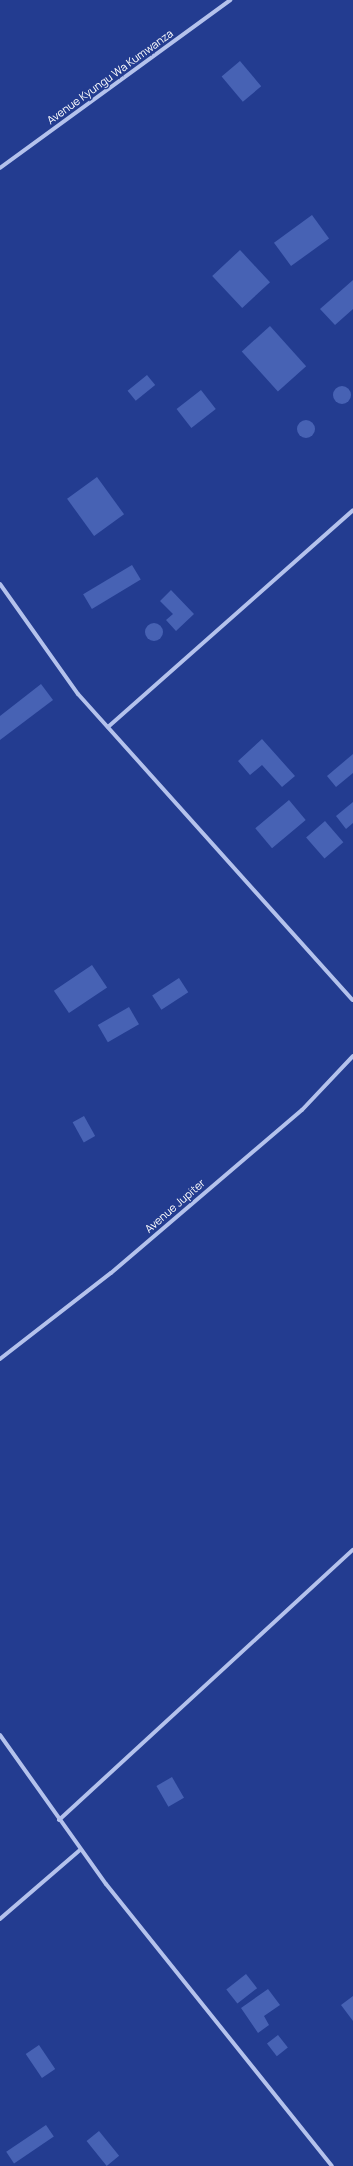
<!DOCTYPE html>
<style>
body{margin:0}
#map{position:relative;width:353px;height:2166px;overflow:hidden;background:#233c90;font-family:Manrope,sans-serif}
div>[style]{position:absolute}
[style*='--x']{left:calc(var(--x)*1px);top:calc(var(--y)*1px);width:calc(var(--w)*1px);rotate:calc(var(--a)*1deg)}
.building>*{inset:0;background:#4762b4;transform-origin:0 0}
.round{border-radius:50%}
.minor>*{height:4px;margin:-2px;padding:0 2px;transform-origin:2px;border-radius:2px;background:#b4c2ec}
span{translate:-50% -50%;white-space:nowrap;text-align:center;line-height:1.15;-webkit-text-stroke:3px #233c90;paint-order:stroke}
.street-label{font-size:11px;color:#fff}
</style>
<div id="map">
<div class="building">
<div style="left:240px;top:61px;width:33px;height:24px;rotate:50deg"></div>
<div style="left:312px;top:215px;width:29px;height:47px;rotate:54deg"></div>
<div style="left:240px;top:250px;width:44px;height:38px;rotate:47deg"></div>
<div style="clip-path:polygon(353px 280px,353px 309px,335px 325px,320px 309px)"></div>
<div style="left:270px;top:326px;width:54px;height:38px;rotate:48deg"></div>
<div style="left:147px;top:375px;width:13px;height:25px;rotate:51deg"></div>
<div class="round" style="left:333px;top:386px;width:18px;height:18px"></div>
<div style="left:201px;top:390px;width:24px;height:31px;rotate:52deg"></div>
<div class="round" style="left:297px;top:420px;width:18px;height:18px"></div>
<div style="left:97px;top:477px;width:46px;height:37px;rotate:54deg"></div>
<div style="left:132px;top:565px;width:17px;height:57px;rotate:59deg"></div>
<div style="clip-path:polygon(171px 590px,194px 614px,176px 631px,166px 620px,173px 614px,160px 601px)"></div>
<div class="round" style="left:145px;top:623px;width:18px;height:18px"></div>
<div style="clip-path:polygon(41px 684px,53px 700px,0 740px,0 716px)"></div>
<div style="clip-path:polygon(262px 739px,295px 776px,282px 787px,262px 765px,250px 775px,238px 761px)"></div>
<div style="clip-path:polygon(353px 754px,353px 773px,336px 787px,327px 776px)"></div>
<div style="left:289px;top:800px;width:26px;height:44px;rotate:50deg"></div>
<div style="clip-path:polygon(353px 802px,353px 823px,346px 829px,336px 816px)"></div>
<div style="left:325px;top:821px;width:28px;height:25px;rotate:49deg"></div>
<div style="left:92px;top:965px;width:27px;height:46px;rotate:56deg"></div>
<div style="left:179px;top:978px;width:17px;height:32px;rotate:57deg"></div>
<div style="left:129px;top:1007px;width:20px;height:36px;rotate:60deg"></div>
<div style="left:84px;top:1116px;width:23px;height:13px;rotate:61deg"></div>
<div style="left:172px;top:1777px;width:24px;height:18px;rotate:60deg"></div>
<div style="left:246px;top:1974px;width:18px;height:25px;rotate:52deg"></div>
<div style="clip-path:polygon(268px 1989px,280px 2005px,264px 2016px,269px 2025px,258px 2033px,241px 2008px)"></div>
<div style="clip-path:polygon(353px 1996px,353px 2021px,341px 2005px)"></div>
<div style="left:278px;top:2035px;width:16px;height:14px;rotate:52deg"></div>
<div style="left:39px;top:2045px;width:29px;height:16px;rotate:56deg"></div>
<div style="left:46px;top:2125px;width:14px;height:48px;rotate:56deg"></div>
<div style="left:99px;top:2131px;width:32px;height:16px;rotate:51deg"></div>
</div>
<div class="minor">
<div style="--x:0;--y:168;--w:285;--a:-36.1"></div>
<div style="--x:0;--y:584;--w:135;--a:54.7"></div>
<div style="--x:78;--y:694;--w:411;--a:48.1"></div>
<div style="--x:108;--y:727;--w:327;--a:-41.5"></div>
<div style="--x:0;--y:1359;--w:140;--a:-37.8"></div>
<div style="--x:111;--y:1273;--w:251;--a:-40.5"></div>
<div style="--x:302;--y:1110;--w:74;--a:-46.6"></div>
<div style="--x:0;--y:1735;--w:183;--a:54.6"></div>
<div style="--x:106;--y:1884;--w:361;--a:51.3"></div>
<div style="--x:59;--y:1820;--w:399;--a:-42.6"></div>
<div style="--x:0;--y:1919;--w:106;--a:-40.8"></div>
</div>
<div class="street-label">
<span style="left:110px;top:77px;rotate:-36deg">Avenue Kyungu Wa Kumwanza</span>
<span style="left:175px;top:1206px;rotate:-41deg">Avenue Jupiter</span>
</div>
</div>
